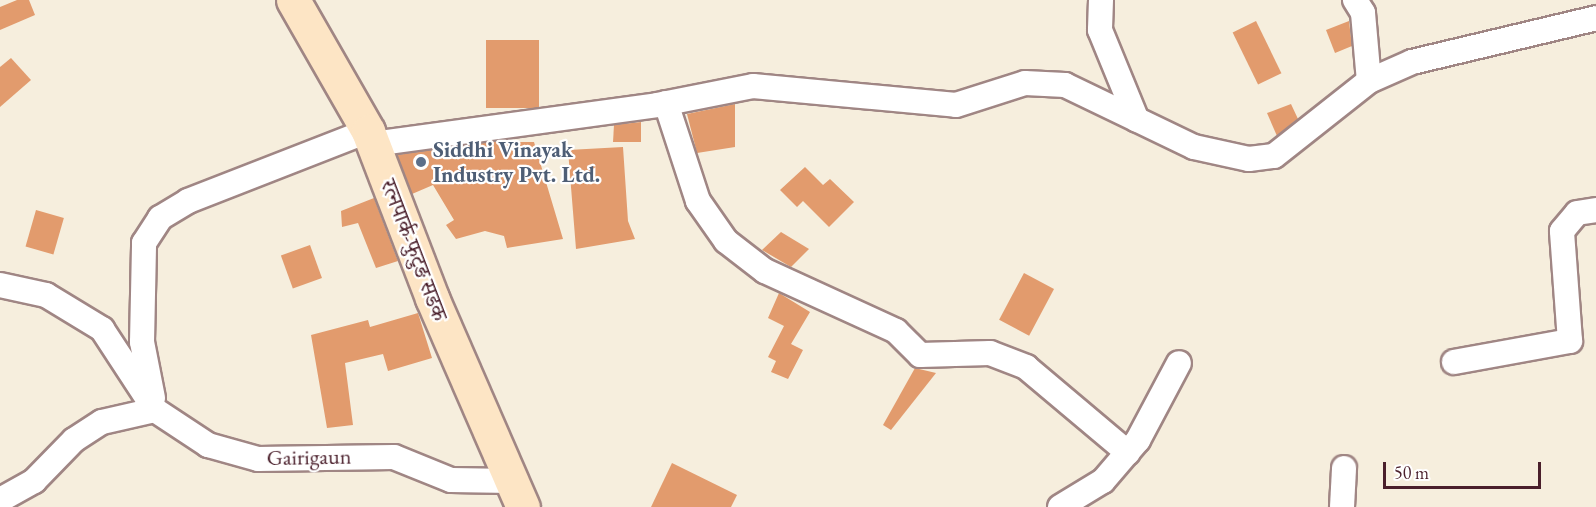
<!DOCTYPE html>
<meta charset="utf-8">
<style>
body{margin:0}
#map{position:relative;width:1596px;height:507px;overflow:hidden;background:#f6eedd;font-family:"EB Garamond","Noto Serif Devanagari",serif}
div>[style]{position:absolute}
[style*='--x']{left:calc(var(--x)*1px);top:calc(var(--y)*1px);width:calc(var(--w)*1px);rotate:calc(var(--a)*1deg)}
.building>*{inset:0;background:#e29b6d;transform-origin:0 0}
.roads{filter:drop-shadow(2px 0 #a08684) drop-shadow(-2px 0 #a08684) drop-shadow(0 2px #a08684) drop-shadow(0 -2px #a08684)}
.street>*{height:24px;margin:-12px;padding:0 12px;transform-origin:12px;border-radius:12px;background:#fff}
.secondary>*{height:33px;margin:-16.5px;padding:0 16.5px;transform-origin:16.5px;border-radius:16.5px;background:#fde5c5}
.dots>*{width:16px;height:16px;translate:-50% -50%;box-sizing:border-box;border:3px solid #fff;border-radius:50%}
span{translate:-50% -50%;white-space:nowrap;text-align:center;line-height:1.15;-webkit-text-stroke:4.5px #fff;paint-order:stroke}
.service-label{font-size:22px;color:#4e5e75;font-weight:700}
.left{translate:0 -50%;text-align:left}
.street-label{font-size:22px;color:#4a1f2b}
.scale{position:absolute;left:1383px;top:462px;width:158px;height:27px;box-sizing:border-box;border:3px solid #4a1f2b;border-top:0;padding-left:8px;font-size:18px;line-height:21px;white-space:nowrap;color:#4a1f2b;-webkit-text-stroke:4px #fff;paint-order:stroke}
</style>
<div id="map">
<div class="building">
<div style="clip-path:polygon(17px 0,29px 0,35px 15px,0 30px,0 7px)"></div>
<div style="left:1256px;top:21px;width:58px;height:26px;rotate:64deg"></div>
<div style="clip-path:polygon(1349px 21px,1352px 46px,1335px 53px,1326px 30px)"></div>
<div style="left:486px;top:40px;width:53px;height:68px"></div>
<div style="clip-path:polygon(11px 58px,31px 80px,0 107px,0 67px)"></div>
<div style="clip-path:polygon(735px 104px,735px 147px,697px 153px,687px 114px)"></div>
<div style="clip-path:polygon(1291px 104px,1298px 119px,1277px 136px,1267px 113px)"></div>
<div style="clip-path:polygon(641px 122px,641px 142px,613px 142px,614px 125px)"></div>
<div style="clip-path:polygon(490px 142px,534px 142px,563px 239px,507px 248px,504px 236px,485px 231px,456px 239px,446px 225px,454px 220px,433px 185px,412px 194px,397px 155px)"></div>
<div style="clip-path:polygon(623px 147px,628px 221px,635px 239px,576px 249px,568px 150px)"></div>
<div style="clip-path:polygon(805px 167px,823px 185px,830px 179px,854px 202px,829px 227px,803px 201px,797px 207px,780px 190px)"></div>
<div style="clip-path:polygon(374px 198px,398px 261px,376px 268px,358px 223px,342px 227px,341px 211px)"></div>
<div style="left:36px;top:210px;width:29px;height:38px;rotate:16deg"></div>
<div style="clip-path:polygon(781px 232px,809px 249px,791px 267px,762px 250px)"></div>
<div style="left:310px;top:245px;width:35px;height:31px;rotate:70deg"></div>
<div style="left:1024px;top:273px;width:34px;height:53px;rotate:28deg"></div>
<div style="clip-path:polygon(779px 293px,810px 312px,791px 344px,803px 350px,788px 379px,771px 372px,776px 361px,768px 357px,784px 326px,768px 318px)"></div>
<div style="clip-path:polygon(418px 313px,432px 358px,388px 371px,383px 354px,345px 363px,353px 425px,327px 428px,311px 335px,368px 320px,370px 327px)"></div>
<div style="clip-path:polygon(915px 368px,936px 373px,891px 430px,883px 425px)"></div>
<div style="clip-path:polygon(672px 463px,737px 495px,731px 507px,651px 507px)"></div>
</div>
<div class="roads">
<div class="street">
<div style="--x:1101;--y:0;--w:30;--a:92"></div>
<div style="--x:1100;--y:30;--w:97;--a:67.7"></div>
<div style="--x:1355;--y:0;--w:15;--a:58"></div>
<div style="--x:1363;--y:13;--w:68;--a:85"></div>
<div style="--x:666;--y:103;--w:103;--a:71.9"></div>
<div style="--x:698;--y:201;--w:49;--a:55"></div>
<div style="--x:726;--y:241;--w:49;--a:37.6"></div>
<div style="--x:765;--y:271;--w:144;--a:24.6"></div>
<div style="--x:896;--y:331;--w:34;--a:45"></div>
<div style="--x:920;--y:355;--w:70;--a:-1.6"></div>
<div style="--x:990;--y:353;--w:39;--a:21"></div>
<div style="--x:1026;--y:367;--w:133;--a:40.1"></div>
<div style="--x:373;--y:144;--w:287;--a:-7.8"></div>
<div style="--x:657;--y:105;--w:98;--a:-11.2"></div>
<div style="--x:753;--y:86;--w:204;--a:5.3"></div>
<div style="--x:956;--y:105;--w:72;--a:-17.7"></div>
<div style="--x:1025;--y:83;--w:40;--a:2.9"></div>
<div style="--x:1065;--y:85;--w:143;--a:25.7"></div>
<div style="--x:1194;--y:147;--w:56;--a:12.3"></div>
<div style="--x:1249;--y:159;--w:25;--a:-7"></div>
<div style="--x:1274;--y:156;--w:121;--a:-38.3"></div>
<div style="--x:1369;--y:81;--w:47;--a:-23.8"></div>
<div style="--x:1412;--y:62;--w:189;--a:-13.4"></div>
<div style="--x:0;--y:285;--w:47;--a:12.3"></div>
<div style="--x:46;--y:295;--w:66;--a:31.3"></div>
<div style="--x:102;--y:329;--w:97;--a:56.8"></div>
<div style="--x:155;--y:410;--w:64;--a:33.4"></div>
<div style="--x:208;--y:445;--w:52;--a:15.6"></div>
<div style="--x:258;--y:459;--w:136;--a:-0.8"></div>
<div style="--x:394;--y:457;--w:61;--a:22"></div>
<div style="--x:451;--y:480;--w:60;--a:1"></div>
<div style="--x:1454;--y:362;--w:118;--a:-10.3"></div>
<div style="--x:1570;--y:341;--w:110;--a:-94.2"></div>
<div style="--x:1562;--y:231;--w:23;--a:-50"></div>
<div style="--x:1577;--y:213;--w:19;--a:-9"></div>
<div style="--x:153;--y:398;--w:57;--a:-101.1"></div>
<div style="--x:142;--y:342;--w:99;--a:-88.8"></div>
<div style="--x:144;--y:243;--w:30;--a:-57"></div>
<div style="--x:160;--y:218;--w:33;--a:-31"></div>
<div style="--x:188;--y:201;--w:193;--a:-21.3"></div>
<div style="--x:0;--y:500;--w:39;--a:-29"></div>
<div style="--x:34;--y:481;--w:57;--a:-45.7"></div>
<div style="--x:74;--y:440;--w:33;--a:-33"></div>
<div style="--x:102;--y:422;--w:54;--a:-12.8"></div>
<div style="--x:1060;--y:507;--w:50;--a:-31.2"></div>
<div style="--x:1103;--y:481;--w:54;--a:-49.5"></div>
<div style="--x:1138;--y:440;--w:87;--a:-62"></div>
<div style="--x:1342;--y:507;--w:39;--a:-87"></div>
</div>
<div class="secondary">
<div style="--x:293;--y:0;--w:151;--a:60.2"></div>
<div style="--x:368;--y:131;--w:179;--a:69"></div>
<div style="--x:432;--y:298;--w:228;--a:66.5"></div>
</div>
</div>
<div class="dots">
<div style="left:421px;top:162px;background:#5c6f8a"></div>
</div>
<div class="service-label">
<span class="left" style="left:433px;top:162px">Siddhi Vinayak<br>Industry Pvt. Ltd.</span>
</div>
<div class="street-label">
<span style="left:414px;top:250px;rotate:69deg">रत्नपार्क-फुटुङ सडक</span>
<span style="left:309px;top:457px;rotate:-1deg">Gairigaun</span>
</div>
<div class="scale">50 m</div>
</div>
